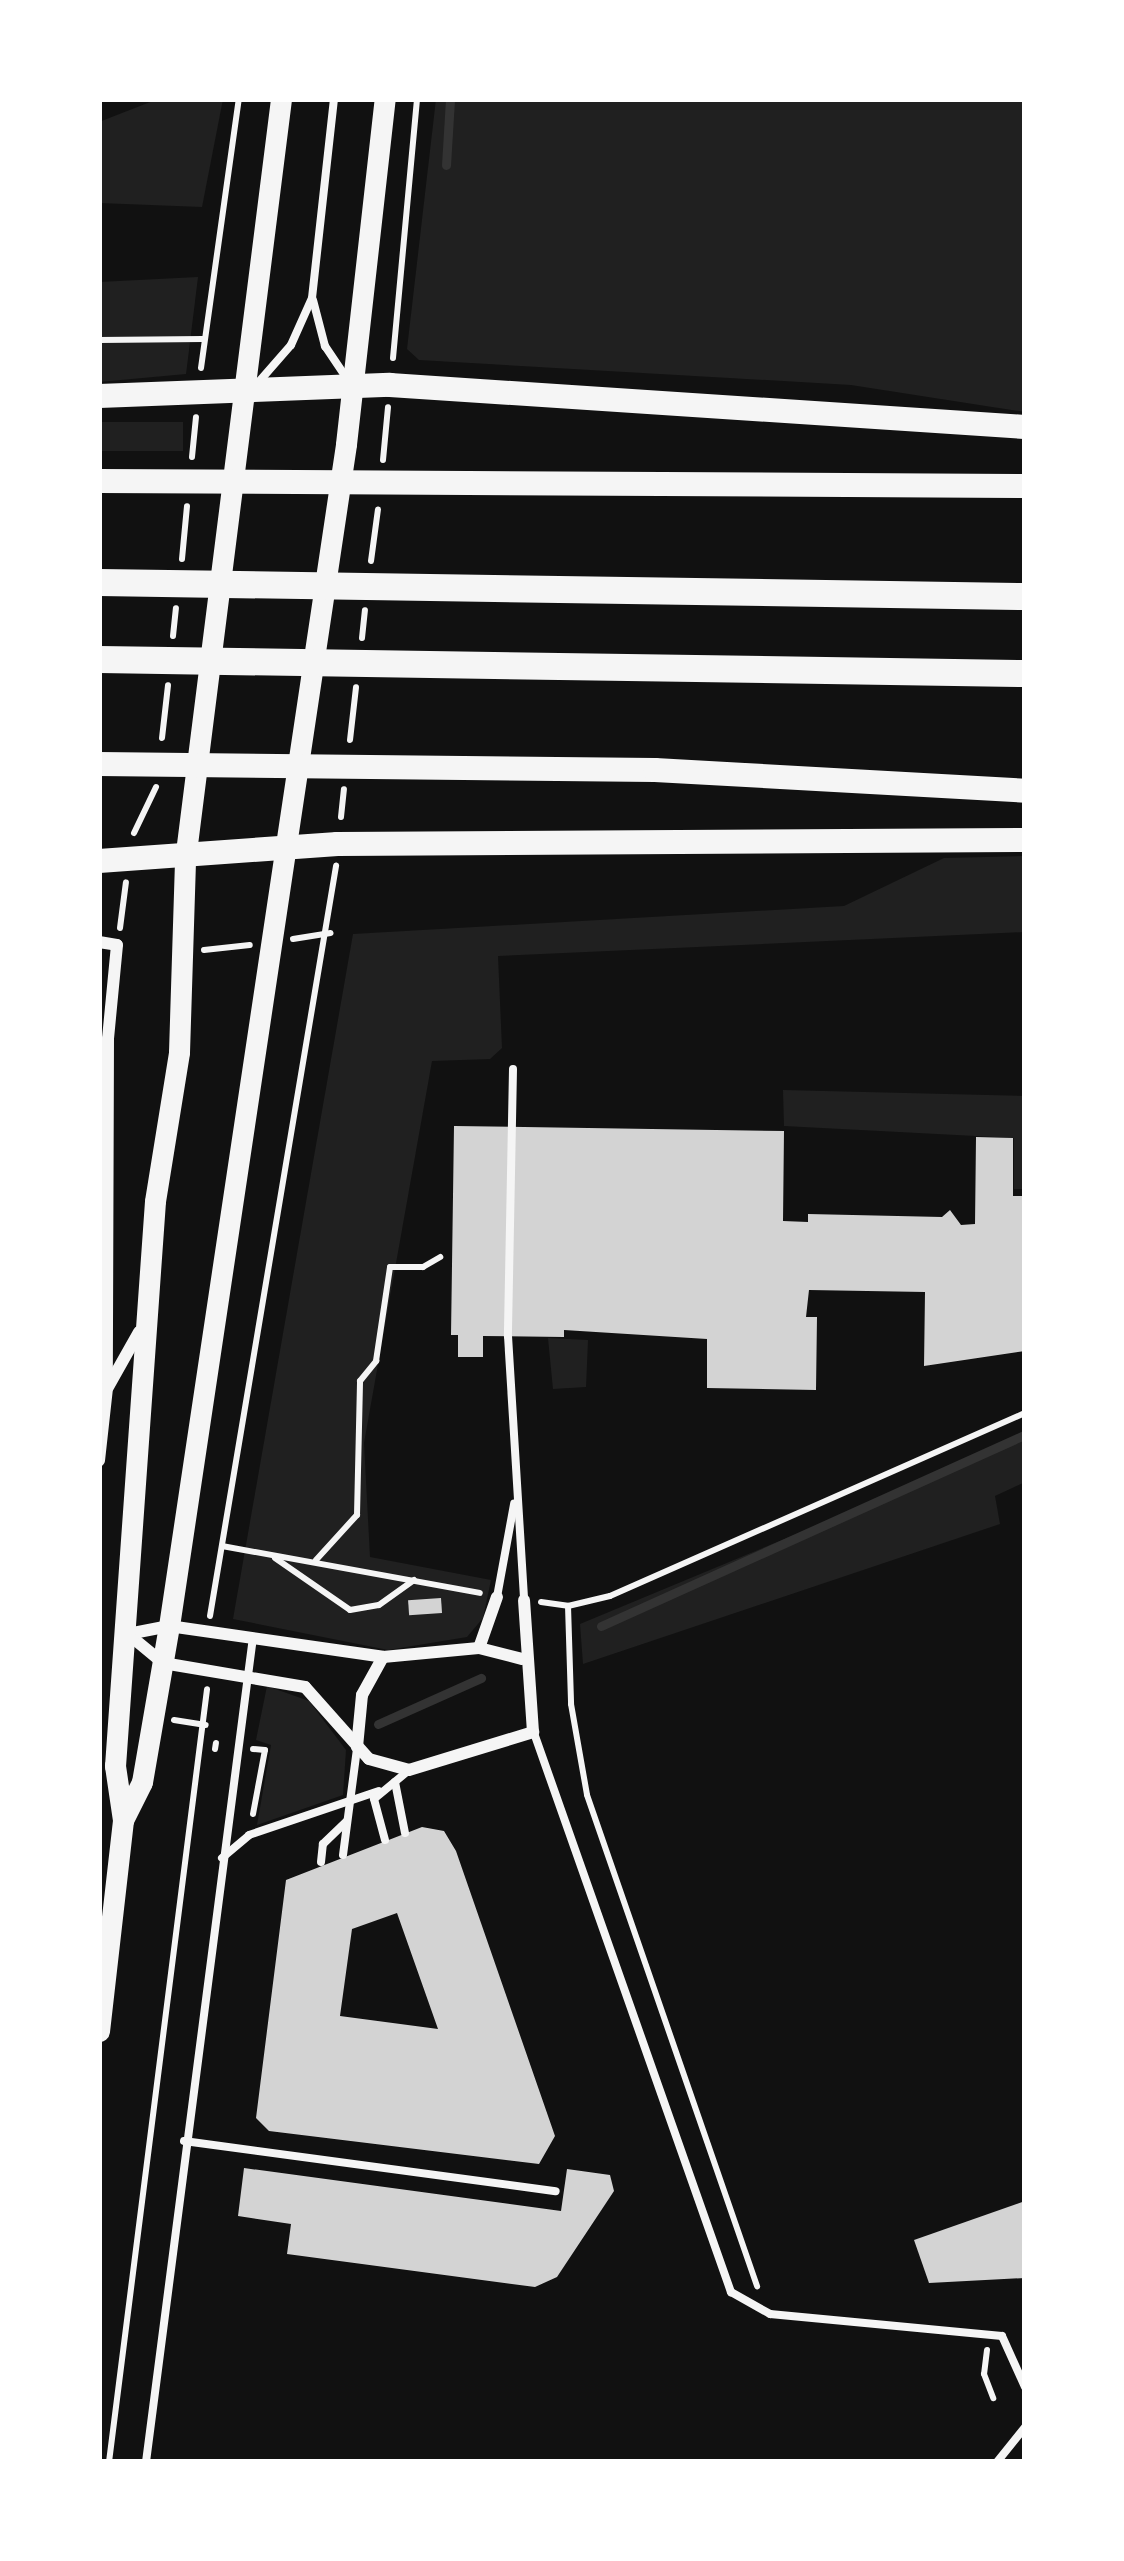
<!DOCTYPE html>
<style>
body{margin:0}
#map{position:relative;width:1124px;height:2561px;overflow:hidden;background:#111;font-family:Inter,sans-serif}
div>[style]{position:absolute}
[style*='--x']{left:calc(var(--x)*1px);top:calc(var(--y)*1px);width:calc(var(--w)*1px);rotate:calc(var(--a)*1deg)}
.green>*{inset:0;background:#202020;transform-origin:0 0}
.stream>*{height:9px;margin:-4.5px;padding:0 4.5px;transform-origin:4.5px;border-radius:4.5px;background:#333}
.building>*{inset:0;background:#d3d3d3;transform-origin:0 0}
.path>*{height:6px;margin:-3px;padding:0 3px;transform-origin:3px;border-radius:3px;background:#f5f5f5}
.service>*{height:8px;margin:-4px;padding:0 4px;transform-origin:4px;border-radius:4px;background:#f5f5f5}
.minor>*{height:12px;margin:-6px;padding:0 6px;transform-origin:6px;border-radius:6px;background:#f5f5f5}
.secondary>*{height:21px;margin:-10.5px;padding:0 10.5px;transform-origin:10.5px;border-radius:10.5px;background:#f5f5f5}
.trunk>*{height:24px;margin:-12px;padding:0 12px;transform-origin:12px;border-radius:12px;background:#f5f5f5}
.motorway>*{height:27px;margin:-13.5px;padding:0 13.5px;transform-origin:13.5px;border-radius:13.5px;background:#f5f5f5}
span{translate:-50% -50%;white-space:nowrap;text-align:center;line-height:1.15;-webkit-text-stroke:9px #fff;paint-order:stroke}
.frame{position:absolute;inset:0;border:102px solid #fff;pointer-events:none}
</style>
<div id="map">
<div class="green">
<div style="clip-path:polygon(158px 99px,223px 99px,202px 207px,99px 203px,99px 122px)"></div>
<div style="clip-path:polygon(436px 99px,1025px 99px,1025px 412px,851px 385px,419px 360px,407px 349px)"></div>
<div style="clip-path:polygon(198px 277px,186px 374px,99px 382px,99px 282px)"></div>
<div style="left:99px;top:422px;width:84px;height:29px"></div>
<div style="clip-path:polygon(1025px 856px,1025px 932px,498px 956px,502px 1048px,490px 1059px,432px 1061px,364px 1443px,370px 1557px,491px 1580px,483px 1618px,467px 1637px,388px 1650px,233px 1619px,353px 934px,844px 906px,944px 858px)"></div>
<div style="clip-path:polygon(783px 1090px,1025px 1096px,1025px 1189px,1014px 1189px,1014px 1138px,784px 1126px)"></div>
<div style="clip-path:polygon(548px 1338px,588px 1340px,586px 1387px,553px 1389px)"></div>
<div style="clip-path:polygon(1025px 1439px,1025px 1482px,995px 1496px,1000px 1524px,583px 1664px,580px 1624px)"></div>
<div style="clip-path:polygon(267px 1686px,309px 1701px,346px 1750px,343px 1795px,257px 1825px,271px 1745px,256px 1740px)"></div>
</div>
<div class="stream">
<div style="--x:446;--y:165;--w:66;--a:-86.5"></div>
<div style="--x:601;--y:1626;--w:465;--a:-24.3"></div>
<div style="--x:378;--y:1724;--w:113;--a:-24.1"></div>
</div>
<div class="building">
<div style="clip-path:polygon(454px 1126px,784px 1131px,783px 1221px,808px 1222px,808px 1214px,942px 1217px,950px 1210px,961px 1225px,975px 1224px,976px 1137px,1013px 1138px,1013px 1196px,1025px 1196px,1025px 1351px,924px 1366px,925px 1292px,809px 1290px,806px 1317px,817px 1317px,816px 1390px,707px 1388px,707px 1339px,564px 1330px,564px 1337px,483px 1336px,483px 1357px,458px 1357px,458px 1335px,451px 1335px)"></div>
<div style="left:441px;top:1598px;width:15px;height:33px;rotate:86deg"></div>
<div style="clip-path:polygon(evenodd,422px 1827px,444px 1831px,456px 1851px,555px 2136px,539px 2164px,269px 2131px,256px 2118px,286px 1880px,422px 1827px,397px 1913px,438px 2029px,340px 2016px,352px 1929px,397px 1913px)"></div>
<div style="clip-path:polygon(244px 2168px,561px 2211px,567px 2169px,610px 2175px,614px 2191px,557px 2277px,535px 2287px,287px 2254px,291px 2224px,238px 2216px)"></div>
<div style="clip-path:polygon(1025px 2201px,1025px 2278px,929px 2283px,914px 2240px)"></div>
</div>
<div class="path">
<div style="--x:99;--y:340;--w:104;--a:-0.6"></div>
<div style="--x:393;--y:358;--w:260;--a:-84.7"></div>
<div style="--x:201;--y:368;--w:272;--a:-82"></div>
<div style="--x:192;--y:457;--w:40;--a:-84.3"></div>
<div style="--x:383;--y:460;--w:53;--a:-84.6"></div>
<div style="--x:182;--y:559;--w:53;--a:-84.6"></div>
<div style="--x:371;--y:561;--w:52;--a:-82.3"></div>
<div style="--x:173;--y:636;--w:28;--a:-84"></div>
<div style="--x:362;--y:638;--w:28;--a:-84"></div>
<div style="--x:162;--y:738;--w:53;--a:-83.5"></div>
<div style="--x:350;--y:740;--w:53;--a:-83.5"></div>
<div style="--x:341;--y:817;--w:28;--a:-84"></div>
<div style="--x:134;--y:833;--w:51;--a:-64.4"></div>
<div style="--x:120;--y:928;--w:46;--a:-82.6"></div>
<div style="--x:293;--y:939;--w:38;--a:-9"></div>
<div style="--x:204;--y:950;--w:46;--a:-6.2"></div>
<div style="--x:222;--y:1546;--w:262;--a:10.3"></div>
<div style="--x:275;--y:1558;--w:91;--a:34.7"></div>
<div style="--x:350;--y:1610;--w:29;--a:-10"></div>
<div style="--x:379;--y:1605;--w:43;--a:-35.5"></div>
<div style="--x:316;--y:1560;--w:61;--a:-47.7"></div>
<div style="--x:357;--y:1515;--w:134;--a:-88.7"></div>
<div style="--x:360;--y:1381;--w:26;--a:-51"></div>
<div style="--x:376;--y:1361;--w:95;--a:-81.5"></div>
<div style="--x:390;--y:1267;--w:33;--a:0"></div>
<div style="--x:423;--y:1267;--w:20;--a:-30"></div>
<div style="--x:541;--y:1602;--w:27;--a:8"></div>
<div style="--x:568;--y:1606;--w:43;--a:-13.4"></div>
<div style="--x:610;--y:1596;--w:454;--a:-23.8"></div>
<div style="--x:568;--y:1606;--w:98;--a:88.2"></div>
<div style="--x:571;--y:1704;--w:92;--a:80"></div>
<div style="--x:587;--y:1795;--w:520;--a:70.9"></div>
<div style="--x:210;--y:1616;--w:761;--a:-80.46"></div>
<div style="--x:174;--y:1720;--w:32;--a:9"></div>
<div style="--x:215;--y:1749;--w:6;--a:-81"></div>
<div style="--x:253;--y:1814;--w:65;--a:-79.4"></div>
<div style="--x:265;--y:1750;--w:12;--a:-175"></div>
<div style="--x:987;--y:2350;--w:24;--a:97"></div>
<div style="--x:984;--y:2374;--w:26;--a:69"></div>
<div style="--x:109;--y:2462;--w:779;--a:-82.77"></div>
</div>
<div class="service">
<div style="--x:313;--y:300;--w:48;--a:75.4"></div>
<div style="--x:325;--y:346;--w:40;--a:56"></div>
<div style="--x:256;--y:385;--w:53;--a:-48.8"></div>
<div style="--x:291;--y:345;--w:51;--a:-65.9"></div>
<div style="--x:312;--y:298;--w:200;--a:-83.7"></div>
<div style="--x:513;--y:1069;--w:267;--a:91.1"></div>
<div style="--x:508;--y:1336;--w:264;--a:86.5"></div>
<div style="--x:497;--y:1597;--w:95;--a:-79.6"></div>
<div style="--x:534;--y:1733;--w:593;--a:70.59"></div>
<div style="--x:731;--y:2292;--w:45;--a:29.4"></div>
<div style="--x:770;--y:2314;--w:233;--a:5.4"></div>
<div style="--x:1002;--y:2336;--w:56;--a:65.7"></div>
<div style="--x:395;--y:1782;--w:52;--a:78.9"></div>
<div style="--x:385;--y:1840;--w:42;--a:-105"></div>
<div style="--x:374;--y:1799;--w:44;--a:-39.5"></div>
<div style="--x:343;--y:1855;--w:107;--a:-82.5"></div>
<div style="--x:222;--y:1858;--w:35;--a:-40"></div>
<div style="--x:249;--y:1835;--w:137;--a:-18.7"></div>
<div style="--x:321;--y:1862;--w:18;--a:-84"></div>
<div style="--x:323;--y:1844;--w:33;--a:-44"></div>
<div style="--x:184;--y:2141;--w:375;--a:7.7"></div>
<div style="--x:146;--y:2462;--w:832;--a:-82.61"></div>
<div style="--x:997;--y:2462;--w:45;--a:-51.3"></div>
</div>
<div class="minor">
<div style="--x:99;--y:942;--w:18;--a:9"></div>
<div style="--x:117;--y:945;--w:94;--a:95.5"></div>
<div style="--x:108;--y:1039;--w:349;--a:90.2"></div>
<div style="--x:107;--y:1388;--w:73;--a:96.3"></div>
<div style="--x:108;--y:1387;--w:63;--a:-60.6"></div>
<div style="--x:128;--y:1634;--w:45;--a:39.6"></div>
<div style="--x:163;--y:1663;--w:144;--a:9.6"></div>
<div style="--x:305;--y:1687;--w:96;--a:48.4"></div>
<div style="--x:369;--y:1759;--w:41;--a:15.4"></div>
<div style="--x:409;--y:1770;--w:130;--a:-17"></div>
<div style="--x:533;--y:1732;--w:132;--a:-93.9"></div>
<div style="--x:128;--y:1634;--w:42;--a:-11"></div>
<div style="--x:169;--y:1626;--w:216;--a:8.2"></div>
<div style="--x:383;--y:1657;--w:96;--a:-5.4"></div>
<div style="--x:479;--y:1648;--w:44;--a:14.3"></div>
<div style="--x:479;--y:1648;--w:54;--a:-70.6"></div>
<div style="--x:357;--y:1747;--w:52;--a:-84.5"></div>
<div style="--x:362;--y:1695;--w:43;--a:-61.1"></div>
</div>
<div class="secondary">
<div style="--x:123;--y:1820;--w:42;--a:-63.4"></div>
<div style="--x:142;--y:1782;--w:158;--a:-80.2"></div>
<div style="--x:169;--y:1626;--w:1195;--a:-81.48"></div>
<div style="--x:346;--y:444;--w:347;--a:-83.6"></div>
<div style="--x:99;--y:2031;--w:212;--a:-83.5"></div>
<div style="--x:123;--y:1820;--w:55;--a:-98.4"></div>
<div style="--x:115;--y:1766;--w:566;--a:-85.95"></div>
<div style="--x:155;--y:1201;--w:151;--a:-80.8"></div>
<div style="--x:179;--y:1052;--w:192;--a:-88.2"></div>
<div style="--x:185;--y:860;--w:767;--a:-82.81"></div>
</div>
<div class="trunk">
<div style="--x:99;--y:396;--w:291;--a:-2.2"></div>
<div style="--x:390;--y:385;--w:636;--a:3.78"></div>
<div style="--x:99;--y:481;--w:926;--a:0.31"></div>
<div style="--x:99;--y:764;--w:556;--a:0.62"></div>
<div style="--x:655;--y:770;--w:371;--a:3.2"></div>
<div style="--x:99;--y:861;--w:239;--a:-4.1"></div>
<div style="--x:337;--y:844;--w:688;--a:-0.33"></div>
</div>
<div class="motorway">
<div style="--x:99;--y:582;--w:926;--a:0.87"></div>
<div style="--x:99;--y:659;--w:926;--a:0.87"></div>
</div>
<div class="frame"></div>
</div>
